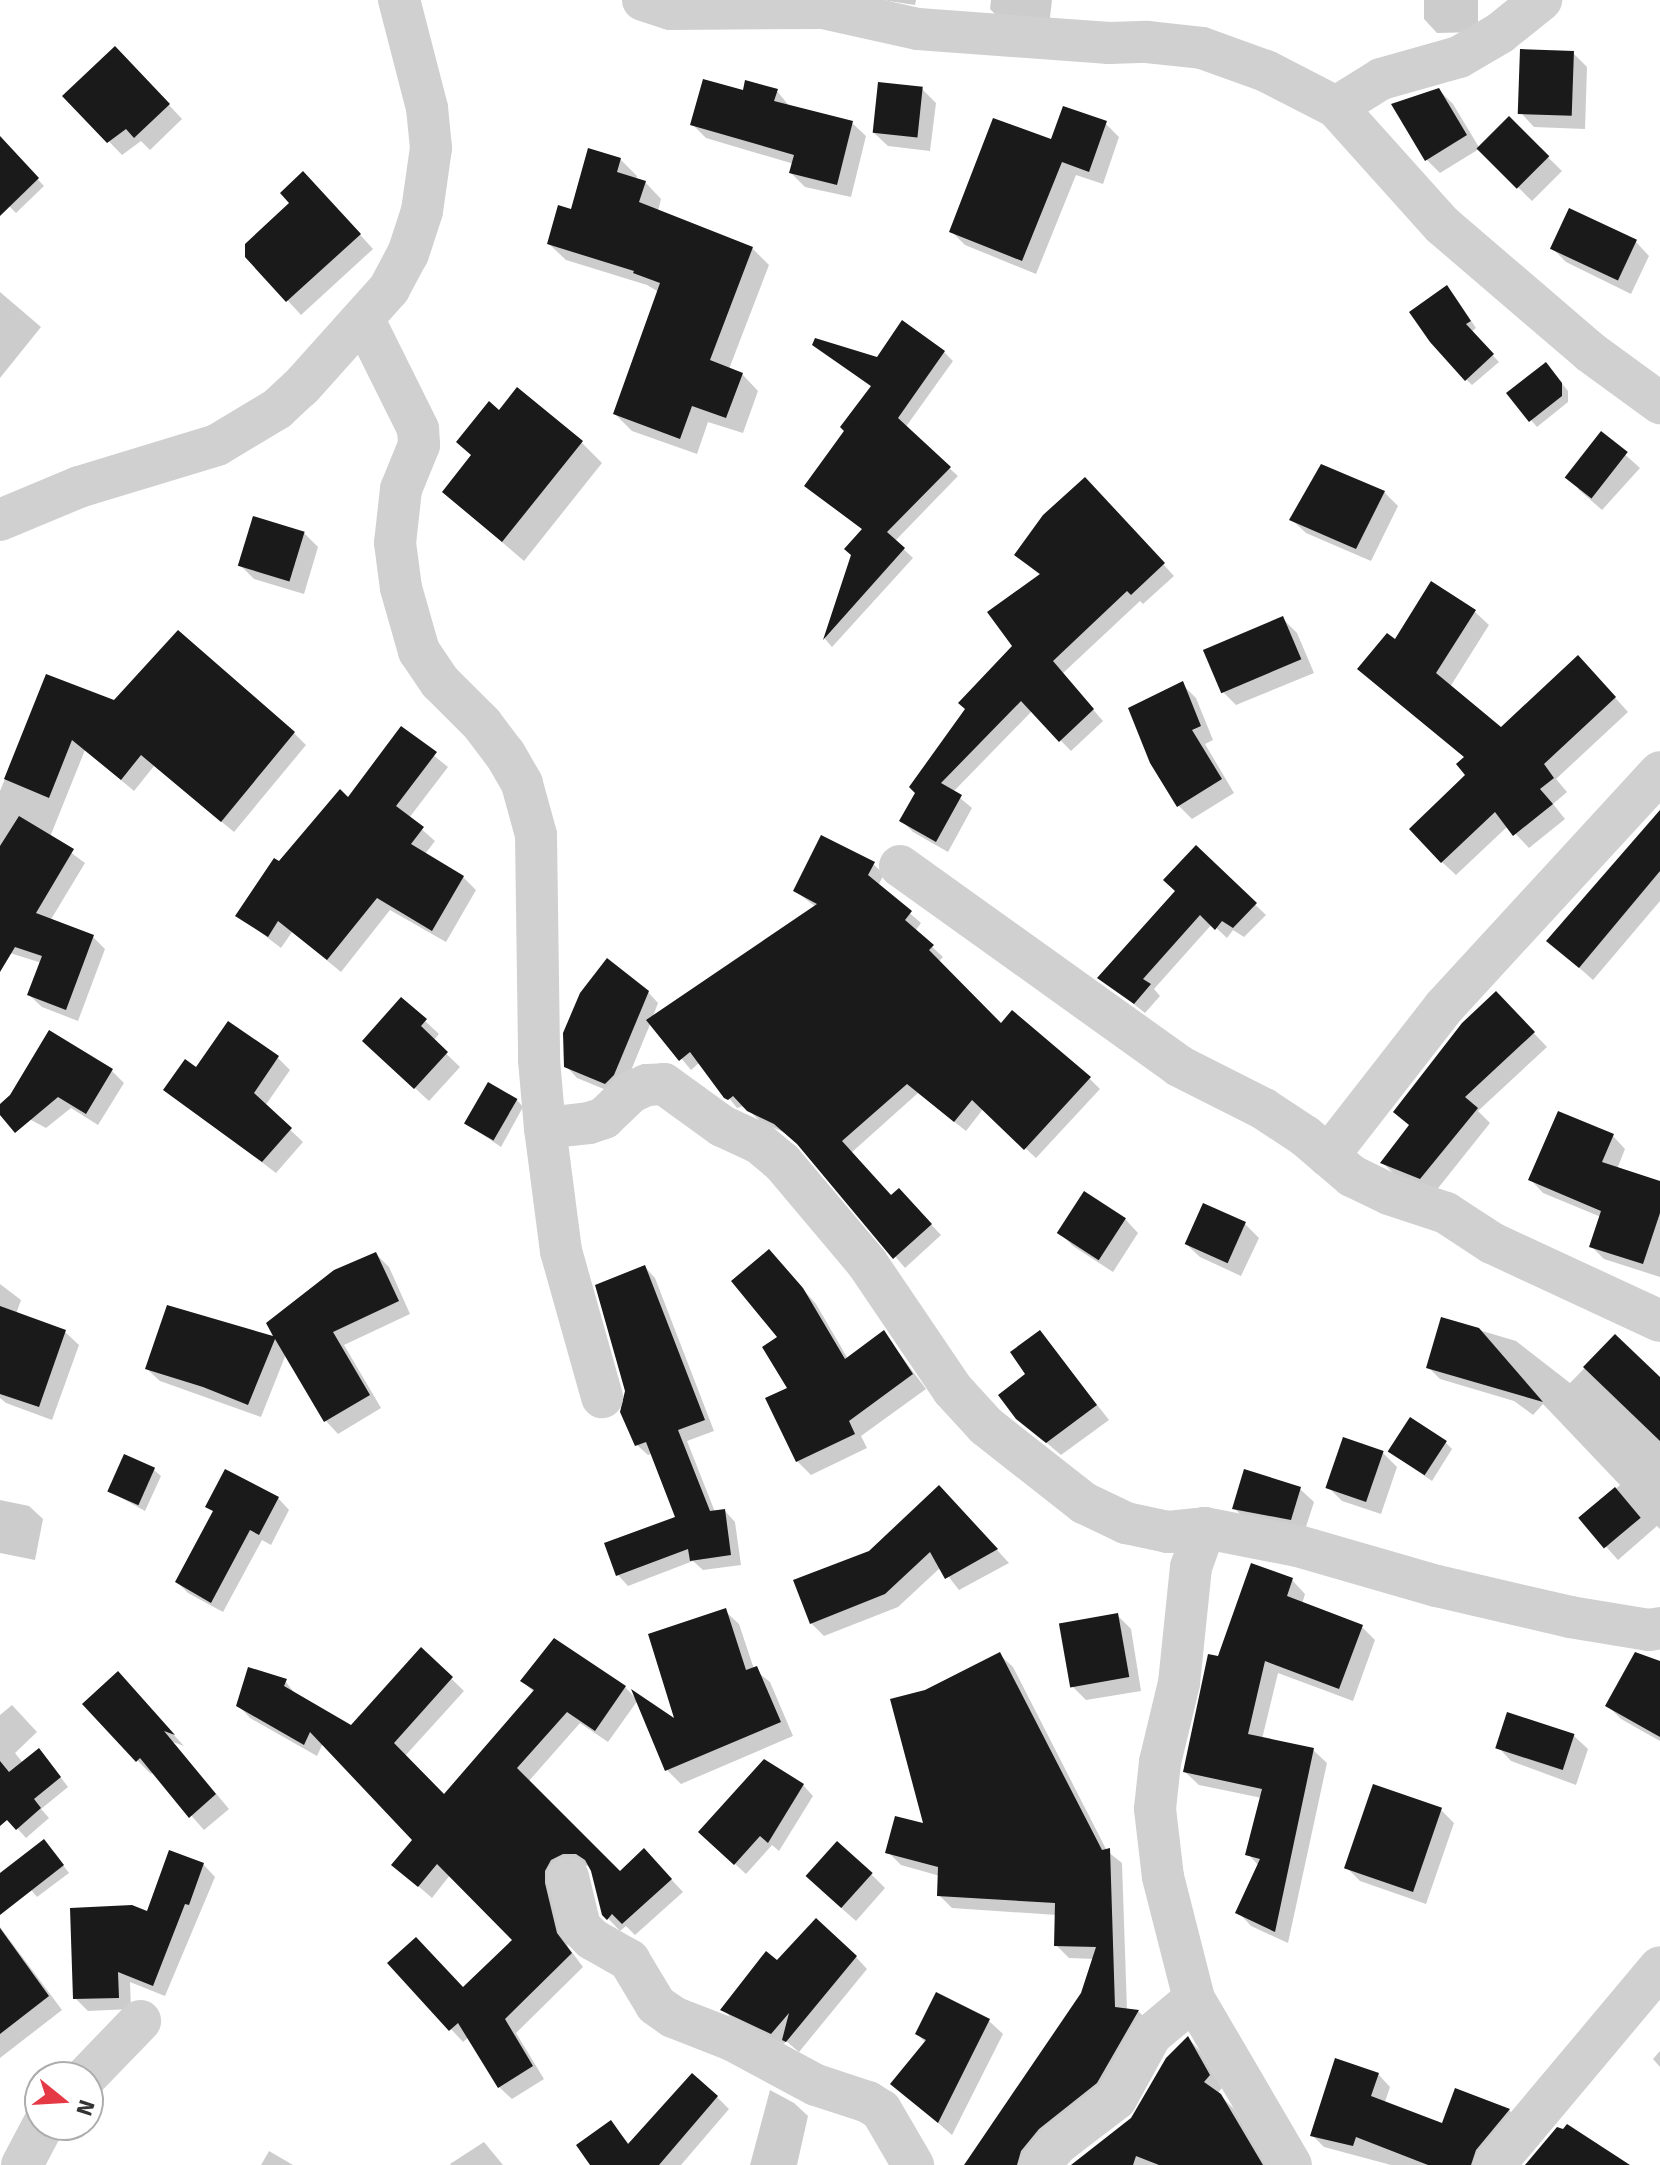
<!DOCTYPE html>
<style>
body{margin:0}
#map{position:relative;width:1660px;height:2165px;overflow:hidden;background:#fff;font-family:Signika,sans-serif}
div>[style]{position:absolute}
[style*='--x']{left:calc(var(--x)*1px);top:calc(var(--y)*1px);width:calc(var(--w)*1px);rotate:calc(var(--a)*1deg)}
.shadow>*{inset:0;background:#0003}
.building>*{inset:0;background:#1a1a1a;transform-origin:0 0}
.minor>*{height:42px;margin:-21px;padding:0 21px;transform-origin:21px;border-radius:21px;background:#d0d0d0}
span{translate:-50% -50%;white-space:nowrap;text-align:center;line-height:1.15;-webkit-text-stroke:8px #fff;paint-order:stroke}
.north{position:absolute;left:24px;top:2061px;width:80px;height:80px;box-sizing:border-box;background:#fff;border:2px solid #adadad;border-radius:50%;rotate:108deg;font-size:22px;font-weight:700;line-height:32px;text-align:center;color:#333}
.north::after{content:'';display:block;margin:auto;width:28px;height:36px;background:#e63946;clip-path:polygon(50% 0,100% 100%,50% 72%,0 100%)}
</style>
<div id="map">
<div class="shadow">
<div style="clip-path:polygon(882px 0,916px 0,915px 5px)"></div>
<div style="clip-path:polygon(991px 0,1052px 0,1049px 26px,1004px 23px,990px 9px)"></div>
<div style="clip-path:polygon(1424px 0,1478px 0,1478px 32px,1437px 33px,1424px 19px)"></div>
<div style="clip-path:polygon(1573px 53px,1587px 67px,1585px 129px,1534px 127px,1521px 113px)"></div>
<div style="clip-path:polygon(129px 62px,182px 119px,150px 150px,141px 141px,122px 155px,65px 96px)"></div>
<div style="clip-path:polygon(922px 89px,936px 103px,930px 151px,888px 146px,874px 133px)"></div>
<div style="clip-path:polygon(1439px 90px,1453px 104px,1480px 149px,1509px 119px,1562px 171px,1532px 201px,1479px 149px,1440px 173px,1426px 159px)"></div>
<div style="clip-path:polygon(777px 91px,790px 107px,852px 123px,866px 136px,851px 197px,805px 187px,791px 173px,794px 164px,706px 138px,692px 124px,744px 92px)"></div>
<div style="clip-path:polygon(1105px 123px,1119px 137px,1103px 184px,1076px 175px,1036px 274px,965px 245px,951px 231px,1052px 141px)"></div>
<div style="clip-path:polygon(0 139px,44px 186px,16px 213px,0 197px)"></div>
<div style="clip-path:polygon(620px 159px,637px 176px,636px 180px,645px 182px,661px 199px,658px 211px,752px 248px,769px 265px,729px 369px,742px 374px,758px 391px,743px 433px,708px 422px,697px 454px,632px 431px,615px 414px,659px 292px,647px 285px,566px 260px,549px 244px,572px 211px)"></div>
<div style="clip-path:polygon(317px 187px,373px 249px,301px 315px,247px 256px,292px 203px)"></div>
<div style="clip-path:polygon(1636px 242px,1649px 256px,1631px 294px,1566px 262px,1552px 248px)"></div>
<div style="clip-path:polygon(0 292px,41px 327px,0 378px)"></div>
<div style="clip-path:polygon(1453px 294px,1476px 328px,1471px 332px,1499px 362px,1472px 385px,1466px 379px)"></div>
<div style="clip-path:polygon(814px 345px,878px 360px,944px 352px,953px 361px,905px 428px,958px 476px,895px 541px,913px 558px,832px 647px,825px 639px,863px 530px,806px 486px,873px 388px)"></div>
<div style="clip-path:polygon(1552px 371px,1568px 391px,1568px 402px,1537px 427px,1509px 394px)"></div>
<div style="clip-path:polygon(500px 413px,581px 442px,602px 463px,524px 561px,444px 492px,473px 456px)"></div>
<div style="clip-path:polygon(1601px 433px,1640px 468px,1602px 510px,1578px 489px)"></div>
<div style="clip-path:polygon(1096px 491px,1174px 576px,1143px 604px,1140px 601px,1062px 674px,1103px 721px,1071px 751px,1032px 711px,953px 792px,972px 808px,948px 852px,913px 832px,902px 821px,1014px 647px,1041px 576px,1016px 555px)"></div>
<div style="clip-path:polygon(1384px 492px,1398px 506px,1371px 561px,1306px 533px,1292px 520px)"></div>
<div style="clip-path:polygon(304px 533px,318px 547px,304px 594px,254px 579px,240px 565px)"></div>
<div style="clip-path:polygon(1475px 612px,1489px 625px,1450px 687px,1501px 730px,1592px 672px,1628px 712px,1556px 779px,1567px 792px,1553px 804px,1565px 819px,1529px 848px,1508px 826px,1456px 875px,1442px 862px,1468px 775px,1466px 758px,1395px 642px)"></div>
<div style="clip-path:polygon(1283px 619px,1297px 633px,1314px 673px,1236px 705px,1222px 691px)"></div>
<div style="clip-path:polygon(47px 677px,115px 702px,294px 733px,306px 745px,234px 832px,154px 766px,134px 791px,85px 750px,50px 837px,85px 863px,50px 921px,93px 937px,105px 949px,78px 1021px,42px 1007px,29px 995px,42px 963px,0 950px,0 791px)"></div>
<div style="clip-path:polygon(1182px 684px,1196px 698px,1213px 740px,1205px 744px,1234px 793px,1192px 819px,1179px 806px)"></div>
<div style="clip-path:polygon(401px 729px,448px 767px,409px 818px,435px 841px,425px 854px,463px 877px,476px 890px,446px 942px,390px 910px,341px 972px,292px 932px,281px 948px,238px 915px,279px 864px,349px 800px)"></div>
<div style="clip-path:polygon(1660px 814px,1660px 901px,1593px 980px,1549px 941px)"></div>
<div style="clip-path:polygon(1196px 848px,1266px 915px,1244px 937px,1233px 930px,1227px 938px,1212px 924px,1154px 989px,1160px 996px,1145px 1013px,1100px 977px,1177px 891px)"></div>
<div style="clip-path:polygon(873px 864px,884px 874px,878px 886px,921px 923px,915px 931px,943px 957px,938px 962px,1001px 1026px,1089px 1078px,1100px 1089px,1036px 1158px,983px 1109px,966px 1131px,918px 1093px,851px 1153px,892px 1197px,909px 1201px,941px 1235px,905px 1268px,804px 1149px,787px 1134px,760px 1121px,744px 1106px,737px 1108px,700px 1062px,691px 1070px,651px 1022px,625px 1085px,616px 1094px,577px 1078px,566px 1066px,648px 992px,658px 1003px,652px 1019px,816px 907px,795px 891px)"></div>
<div style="clip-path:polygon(1509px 1007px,1547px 1047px,1478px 1111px,1490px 1123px,1435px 1192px,1396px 1176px,1383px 1163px)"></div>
<div style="clip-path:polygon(425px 1021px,439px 1034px,433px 1041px,460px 1067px,429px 1101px,378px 1054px)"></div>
<div style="clip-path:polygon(278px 1058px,290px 1070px,265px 1106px,303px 1142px,276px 1173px,165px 1089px,197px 1069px)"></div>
<div style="clip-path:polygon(112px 1071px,124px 1083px,98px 1125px,71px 1108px,46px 1128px,20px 1114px)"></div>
<div style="clip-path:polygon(517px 1100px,523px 1107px,501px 1147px,467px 1124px)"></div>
<div style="clip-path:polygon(1613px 1136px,1625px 1149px,1617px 1169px,1660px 1183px,1660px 1277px,1604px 1259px,1591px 1246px,1601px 1217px,1543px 1193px,1531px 1180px)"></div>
<div style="clip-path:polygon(1125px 1219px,1138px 1233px,1113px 1272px,1073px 1246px,1060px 1233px)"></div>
<div style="clip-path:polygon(1245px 1224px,1259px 1238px,1241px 1276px,1200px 1257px,1186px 1244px)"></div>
<div style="clip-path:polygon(376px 1254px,389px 1267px,410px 1314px,344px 1345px,381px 1408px,338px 1434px,326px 1421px,286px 1354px,261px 1417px,160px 1381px,147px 1369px,168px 1308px,278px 1339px)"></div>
<div style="clip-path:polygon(783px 1266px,816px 1304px,848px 1359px,884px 1333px,926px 1389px,861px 1436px,867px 1448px,811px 1475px,797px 1461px,780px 1338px)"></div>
<div style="clip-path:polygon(645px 1267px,655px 1278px,714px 1431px,687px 1441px,715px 1512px,725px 1511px,735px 1522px,741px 1565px,703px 1570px,693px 1561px,628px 1586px,618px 1575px,677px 1518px,653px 1453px,648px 1455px,637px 1445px)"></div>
<div style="clip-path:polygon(0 1284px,21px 1300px,16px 1314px,65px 1332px,79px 1345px,52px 1420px,6px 1403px,0 1398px)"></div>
<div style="clip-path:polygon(1442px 1319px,1516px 1341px,1570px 1383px,1615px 1337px,1660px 1378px,1660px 1529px,1657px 1526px,1618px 1560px,1581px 1519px,1620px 1485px,1543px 1404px,1533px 1415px,1514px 1401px,1440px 1379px,1428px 1367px)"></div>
<div style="clip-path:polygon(1040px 1332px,1109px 1420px,1061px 1455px,1017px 1418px)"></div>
<div style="clip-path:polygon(1445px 1442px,1452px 1449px,1432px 1481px,1390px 1452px)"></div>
<div style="clip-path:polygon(1383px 1453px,1397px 1467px,1381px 1514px,1342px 1501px,1328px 1487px)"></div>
<div style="clip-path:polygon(154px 1470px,161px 1476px,145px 1511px,109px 1491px)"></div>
<div style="clip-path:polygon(1300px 1489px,1314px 1502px,1304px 1533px,1248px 1522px,1234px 1508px)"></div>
<div style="clip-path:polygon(278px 1498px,289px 1510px,271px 1545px,262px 1540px,223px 1612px,188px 1593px,177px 1582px,215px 1513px,208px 1506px)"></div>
<div style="clip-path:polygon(0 1500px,29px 1506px,43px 1519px,35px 1560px,0 1553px)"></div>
<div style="clip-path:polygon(952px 1501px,1009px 1563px,959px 1590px,941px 1567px,898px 1607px,824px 1636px,811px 1623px,870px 1552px)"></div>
<div style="clip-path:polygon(1292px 1580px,1305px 1594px,1302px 1604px,1362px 1627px,1375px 1640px,1353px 1701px,1278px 1673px,1262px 1739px,1313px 1750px,1327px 1763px,1288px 1943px,1251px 1926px,1238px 1912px,1259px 1866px,1248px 1854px,1262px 1798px,1199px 1785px,1185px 1772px,1219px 1658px)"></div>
<div style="clip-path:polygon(725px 1611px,739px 1624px,754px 1669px,770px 1682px,793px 1736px,681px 1784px,667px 1770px,638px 1700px,608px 1742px,580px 1723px,528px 1782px,620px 1874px,656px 1863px,683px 1892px,635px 1935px,626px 1926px,620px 1931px,604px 1914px,590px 1866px,576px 1865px,556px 1896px,568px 1947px,583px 1967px,516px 2033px,544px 2079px,512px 2099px,499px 2087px,469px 2037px,463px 2042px,390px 1963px,464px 1990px,515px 1940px,450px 1875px,432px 1898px,394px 1865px,415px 1840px,323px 1743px,317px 1756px,250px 1718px,238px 1705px,285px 1681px,297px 1696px,352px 1728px,422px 1650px,464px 1691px,405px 1756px,444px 1796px,535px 1693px,522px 1681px,555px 1641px,625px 1687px,637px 1700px,678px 1722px)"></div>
<div style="clip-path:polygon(1117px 1615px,1131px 1629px,1141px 1691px,1086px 1700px,1072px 1686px)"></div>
<div style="clip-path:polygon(1636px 1654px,1660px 1663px,1660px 1741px,1621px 1719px,1607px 1705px)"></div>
<div style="clip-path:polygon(1000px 1655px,1013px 1667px,1107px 1851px,1122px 1863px,1127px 2010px,1138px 2011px,1151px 2024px,1110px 2096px,1033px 2165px,988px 2165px,1083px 1994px,1094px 1959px,1069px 1958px,1056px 1945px,1057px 1915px,952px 1908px,939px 1895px,940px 1876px,901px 1865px,888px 1852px,925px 1826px,925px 1692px)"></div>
<div style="clip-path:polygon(131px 1688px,184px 1746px,173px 1742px,229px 1809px,204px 1830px,153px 1772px,151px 1774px,137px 1760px)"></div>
<div style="clip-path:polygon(12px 1705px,37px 1732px,15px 1753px,23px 1763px,47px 1759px,68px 1787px,41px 1809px,49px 1818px,26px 1838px,0 1809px,0 1715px)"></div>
<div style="clip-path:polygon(1574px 1736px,1588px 1749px,1576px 1785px,1511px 1761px,1498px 1747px)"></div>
<div style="clip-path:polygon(803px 1785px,813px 1796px,779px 1851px,772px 1845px,746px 1874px,711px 1842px)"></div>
<div style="clip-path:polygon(1441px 1810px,1454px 1823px,1426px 1904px,1360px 1881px,1346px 1867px)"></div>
<div style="clip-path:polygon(50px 1848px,69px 1873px,37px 1897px,12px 1867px)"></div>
<div style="clip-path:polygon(203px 1864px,215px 1877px,165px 1996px,130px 1982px,131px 2009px,88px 2011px,75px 1998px,148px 1914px)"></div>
<div style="clip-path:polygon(871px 1874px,885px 1888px,856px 1921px,821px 1890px)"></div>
<div style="clip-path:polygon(0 1927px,62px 2010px,0 2058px)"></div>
<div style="clip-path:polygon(856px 1957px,867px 1969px,799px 2052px,786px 2041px,784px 2044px,734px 2021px,723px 2009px,778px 1963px)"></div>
<div style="clip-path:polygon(989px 2021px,1003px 2034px,952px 2135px,893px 2084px,926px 2043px,917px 2034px)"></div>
<div style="clip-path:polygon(1188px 2038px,1200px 2051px,1222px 2088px,1218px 2093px,1234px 2109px,1267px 2165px,1073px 2165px,1133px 2119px)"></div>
<div style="clip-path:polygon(1660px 2051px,1660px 2067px,1653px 2059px)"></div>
<div style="clip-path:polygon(1378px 2074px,1390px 2087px,1385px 2102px,1443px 2125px,1509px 2110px,1521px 2122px,1488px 2165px,1391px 2165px,1324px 2147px,1312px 2135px)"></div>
<div style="clip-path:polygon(770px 2090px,794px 2103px,808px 2116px,797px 2165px,750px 2165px)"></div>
<div style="clip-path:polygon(717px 2097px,729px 2109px,681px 2165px,592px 2165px,611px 2123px,630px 2145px)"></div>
<div style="clip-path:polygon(484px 2142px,503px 2165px,451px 2165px,450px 2164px)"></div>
<div style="clip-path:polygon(269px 2151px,293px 2165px,261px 2165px)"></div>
</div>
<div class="building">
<div style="clip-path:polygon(115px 46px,170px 104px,134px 138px,126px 129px,107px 143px,62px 96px)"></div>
<div style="left:1520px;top:49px;width:54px;height:65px;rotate:2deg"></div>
<div style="clip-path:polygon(703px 79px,743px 90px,745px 80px,778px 89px,774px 101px,853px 121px,837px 185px,789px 173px,794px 155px,690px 125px)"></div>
<div style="left:878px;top:82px;width:45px;height:51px;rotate:6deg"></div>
<div style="clip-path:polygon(1439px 88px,1467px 135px,1425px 161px,1391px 104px)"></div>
<div style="clip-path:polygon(1063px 106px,1107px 121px,1089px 172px,1062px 162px,1022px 261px,949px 232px,993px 118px,1051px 139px)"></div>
<div style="left:1509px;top:116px;width:57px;height:46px;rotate:45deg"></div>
<div style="clip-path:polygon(0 136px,39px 178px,0 216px)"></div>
<div style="clip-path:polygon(588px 148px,621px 158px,617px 172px,646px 181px,639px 202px,753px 247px,710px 360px,743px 373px,726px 418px,692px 406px,680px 439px,613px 414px,660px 283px,633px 273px,634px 271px,547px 244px,558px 205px,571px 209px)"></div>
<div style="clip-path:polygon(303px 171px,361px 234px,286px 302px,245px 257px,245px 244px,289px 203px,280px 193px)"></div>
<div style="left:1569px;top:208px;width:75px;height:45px;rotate:25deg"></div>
<div style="clip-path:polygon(1447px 285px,1471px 321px,1466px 324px,1494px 354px,1465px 381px,1430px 342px,1409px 312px)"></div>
<div style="clip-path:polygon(902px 320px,945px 351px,898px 418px,951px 467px,887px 532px,905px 548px,823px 640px,851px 555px,844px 549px,862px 529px,804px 486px,844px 431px,840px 427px,871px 386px,812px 345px,815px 338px,877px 357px)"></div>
<div style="clip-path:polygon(1546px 362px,1562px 383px,1562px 396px,1529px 422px,1506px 393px)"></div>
<div style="clip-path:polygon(517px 387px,583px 441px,502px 542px,442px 492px,471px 455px,456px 442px,489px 401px,499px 410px)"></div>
<div style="left:1601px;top:431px;width:34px;height:59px;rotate:38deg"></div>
<div style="clip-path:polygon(1321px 464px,1385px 491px,1356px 549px,1289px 520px)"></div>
<div style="clip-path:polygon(1085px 477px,1165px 563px,1131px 595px,1127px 591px,1053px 661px,1094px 709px,1059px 742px,1021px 701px,941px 783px,962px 795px,936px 842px,899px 821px,915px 793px,909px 787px,965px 709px,958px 703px,1012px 646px,987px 612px,1040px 574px,1014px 555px,1043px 515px)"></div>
<div style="left:253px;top:516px;width:54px;height:52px;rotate:17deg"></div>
<div style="clip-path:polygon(1431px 581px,1476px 610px,1436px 673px,1501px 727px,1578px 655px,1616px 697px,1544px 764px,1554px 778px,1540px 789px,1553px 804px,1513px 836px,1495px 812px,1441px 863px,1409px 829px,1465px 775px,1456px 764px,1464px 757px,1357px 669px,1387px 633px,1395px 639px)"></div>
<div style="left:1283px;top:616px;width:47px;height:87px;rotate:67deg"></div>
<div style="clip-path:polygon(178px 630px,295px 732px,221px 822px,141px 755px,121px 780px,72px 740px,49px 798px,4px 779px,46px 674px,114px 700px)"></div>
<div style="clip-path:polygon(1183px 681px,1201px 726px,1192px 730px,1222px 779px,1177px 807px,1150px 763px,1128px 708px)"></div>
<div style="clip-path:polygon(401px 726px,437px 752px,396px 806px,424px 827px,411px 844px,464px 876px,432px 931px,377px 898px,327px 960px,278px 921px,268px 937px,235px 916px,274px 858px,279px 861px,340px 789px,348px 797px)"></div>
<div style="clip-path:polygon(1660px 810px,1660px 871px,1579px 968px,1546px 941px)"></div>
<div style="clip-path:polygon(19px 816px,74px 849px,36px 913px,94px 935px,66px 1010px,27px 995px,42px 956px,15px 947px,0 972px,0 846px)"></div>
<div style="clip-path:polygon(821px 835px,875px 862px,868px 875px,912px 911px,905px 920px,934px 945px,929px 950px,1001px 1023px,1012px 1010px,1091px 1077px,1024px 1150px,972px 1100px,954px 1122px,907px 1084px,842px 1141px,891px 1195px,899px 1188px,932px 1224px,893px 1259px,797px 1144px,774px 1124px,747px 1111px,733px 1096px,728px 1100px,724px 1098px,690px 1052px,679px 1061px,646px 1020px,817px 904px,793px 891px)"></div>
<div style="clip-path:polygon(1196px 845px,1257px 903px,1233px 928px,1222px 921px,1215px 930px,1200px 915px,1143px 979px,1151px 984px,1134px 1004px,1097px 978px,1175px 891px,1163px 880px)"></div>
<div style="clip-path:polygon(607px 958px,649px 991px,614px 1075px,605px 1084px,564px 1067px,563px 1033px,580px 993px)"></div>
<div style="clip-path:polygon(1496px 991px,1535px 1032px,1465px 1097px,1478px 1108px,1420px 1179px,1380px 1163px,1409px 1125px,1393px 1112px,1462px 1023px)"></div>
<div style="clip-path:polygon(401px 997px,427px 1019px,421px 1026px,448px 1052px,414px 1089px,362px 1041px)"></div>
<div style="clip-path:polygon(228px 1021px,279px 1056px,254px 1093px,292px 1128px,262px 1162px,163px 1090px,185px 1059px,196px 1067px)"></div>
<div style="clip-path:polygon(49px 1030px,113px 1069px,86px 1114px,58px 1097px,15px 1133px,0 1115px,0 1104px,10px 1095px)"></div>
<div style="left:488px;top:1082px;width:34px;height:48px;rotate:30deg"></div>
<div style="clip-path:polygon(1558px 1111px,1614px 1134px,1602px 1162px,1660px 1181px,1660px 1213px,1643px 1264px,1589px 1247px,1601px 1211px,1528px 1180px)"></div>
<div style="left:1084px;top:1191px;width:50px;height:50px;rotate:33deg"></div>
<div style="left:1203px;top:1203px;width:47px;height:45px;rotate:24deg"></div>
<div style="clip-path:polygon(769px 1249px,803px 1288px,845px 1359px,884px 1330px,913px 1374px,849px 1421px,855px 1434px,796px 1462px,765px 1398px,787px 1388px,762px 1347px,777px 1337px,731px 1281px)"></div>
<div style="clip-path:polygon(376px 1252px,399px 1301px,333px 1332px,370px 1395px,324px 1422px,275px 1339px,248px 1405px,203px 1387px,145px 1369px,167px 1305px,273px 1336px,266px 1323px,334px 1270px)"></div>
<div style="clip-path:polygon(645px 1265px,705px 1420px,678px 1430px,710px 1511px,725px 1509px,731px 1555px,690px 1561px,688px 1549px,616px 1576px,604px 1543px,675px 1517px,646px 1442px,635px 1446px,620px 1412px,625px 1391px,595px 1285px)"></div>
<div style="clip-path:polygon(0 1306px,66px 1330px,39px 1407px,0 1394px)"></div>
<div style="clip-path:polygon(1441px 1317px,1479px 1328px,1543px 1402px,1426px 1368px)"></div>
<div style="clip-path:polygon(1040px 1330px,1097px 1405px,1046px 1443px,1016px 1419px,998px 1395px,1025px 1374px,1010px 1352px)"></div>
<div style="clip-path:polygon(1615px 1334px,1660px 1377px,1660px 1441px,1583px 1367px)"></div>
<div style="left:1410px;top:1417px;width:44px;height:41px;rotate:33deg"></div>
<div style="left:1343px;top:1437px;width:43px;height:54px;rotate:19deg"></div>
<div style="left:124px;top:1454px;width:34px;height:41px;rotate:24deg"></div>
<div style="clip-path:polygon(225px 1469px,279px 1497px,259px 1535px,250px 1530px,211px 1603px,175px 1582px,213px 1511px,205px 1507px)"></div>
<div style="clip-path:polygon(1244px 1469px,1301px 1487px,1291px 1520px,1232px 1509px)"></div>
<div style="clip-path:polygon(939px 1485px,998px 1549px,945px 1579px,930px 1552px,885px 1594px,810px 1624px,793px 1580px,869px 1551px)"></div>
<div style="left:1615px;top:1487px;width:40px;height:48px;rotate:50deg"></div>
<div style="clip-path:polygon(1251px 1563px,1293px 1578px,1287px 1596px,1363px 1625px,1339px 1689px,1265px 1661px,1248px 1734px,1314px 1748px,1275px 1932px,1235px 1913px,1260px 1859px,1245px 1855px,1262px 1789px,1183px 1772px,1208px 1654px,1218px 1656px)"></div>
<div style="clip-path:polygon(726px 1608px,746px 1670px,757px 1666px,781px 1722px,665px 1771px,631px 1689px,674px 1718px,648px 1634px)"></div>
<div style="left:1118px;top:1613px;width:65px;height:60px;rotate:80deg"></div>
<div style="clip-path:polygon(554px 1638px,626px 1686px,595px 1731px,567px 1712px,517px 1768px,620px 1871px,644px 1848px,672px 1879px,622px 1924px,612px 1914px,607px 1920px,602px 1915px,591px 1871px,585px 1860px,576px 1854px,563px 1854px,551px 1860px,545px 1871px,545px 1883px,557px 1933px,572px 1953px,505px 2019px,533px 2066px,498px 2088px,458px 2023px,449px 2031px,387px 1963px,416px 1937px,463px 1987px,512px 1940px,437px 1864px,418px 1887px,391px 1865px,412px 1840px,310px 1732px,304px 1745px,236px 1706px,248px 1667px,287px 1679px,284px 1686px,351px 1725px,421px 1647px,453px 1677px,394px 1743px,444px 1794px,534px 1690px,520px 1681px)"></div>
<div style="clip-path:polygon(1000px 1652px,1102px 1850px,1110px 1848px,1115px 2007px,1139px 2010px,1097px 2083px,1039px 2129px,1021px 2151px,1017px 2165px,964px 2165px,1081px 1993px,1096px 1947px,1054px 1946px,1055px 1903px,937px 1896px,938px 1867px,885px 1853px,895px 1816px,923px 1823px,890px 1699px,925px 1690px)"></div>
<div style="clip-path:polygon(1635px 1652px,1660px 1661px,1660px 1737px,1605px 1706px)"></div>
<div style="clip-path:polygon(118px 1671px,175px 1735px,164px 1731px,216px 1794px,189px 1818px,140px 1758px,136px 1762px,82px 1704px)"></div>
<div style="left:1507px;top:1712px;width:71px;height:38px;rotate:18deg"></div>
<div style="clip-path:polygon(39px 1748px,61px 1777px,34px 1799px,41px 1808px,16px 1830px,7px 1820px,0 1826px,0 1761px,9px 1772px)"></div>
<div style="clip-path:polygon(764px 1759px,804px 1784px,768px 1843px,760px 1836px,734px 1865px,698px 1832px)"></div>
<div style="left:1373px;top:1784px;width:73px;height:89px;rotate:19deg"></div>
<div style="clip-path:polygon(44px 1839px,64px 1865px,0 1915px,0 1873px)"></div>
<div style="left:837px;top:1841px;width:48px;height:47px;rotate:42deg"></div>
<div style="clip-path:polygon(169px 1850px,204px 1863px,189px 1905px,185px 1904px,153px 1986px,118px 1972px,119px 1998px,73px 1999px,70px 1908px,132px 1905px,147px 1911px)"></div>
<div style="clip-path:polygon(816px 1918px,857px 1956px,786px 2042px,782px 2040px,789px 2013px,771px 2034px,720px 2010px,766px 1951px,777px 1960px)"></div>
<div style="clip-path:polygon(0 1928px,49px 1996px,0 2034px)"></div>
<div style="clip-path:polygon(936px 1992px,990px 2019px,938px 2123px,890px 2084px,926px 2040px,915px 2034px)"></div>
<div style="clip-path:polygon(1188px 2036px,1210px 2075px,1204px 2082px,1221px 2094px,1263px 2165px,1159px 2165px,1136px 2156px,1133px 2165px,1071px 2165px,1131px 2118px,1166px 2058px)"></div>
<div style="clip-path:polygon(1335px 2058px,1379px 2073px,1371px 2096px,1442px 2123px,1455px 2088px,1510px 2109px,1476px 2150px,1471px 2165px,1428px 2165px,1356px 2137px,1353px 2146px,1310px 2136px)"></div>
<div style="clip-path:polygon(692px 2073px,718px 2096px,659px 2165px,590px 2165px,576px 2145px,611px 2120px,628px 2144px)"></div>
<div style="clip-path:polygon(1567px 2124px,1630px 2165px,1525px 2165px,1557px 2127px,1563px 2129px)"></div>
</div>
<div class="minor">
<div style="--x:643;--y:0;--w:29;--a:18"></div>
<div style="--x:671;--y:9;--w:152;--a:-0.4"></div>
<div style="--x:823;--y:8;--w:97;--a:12.5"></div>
<div style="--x:918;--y:29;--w:192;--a:4.2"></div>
<div style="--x:1109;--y:43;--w:38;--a:-2"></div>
<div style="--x:1147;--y:42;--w:55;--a:6.2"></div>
<div style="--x:1202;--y:48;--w:68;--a:19.8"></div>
<div style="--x:1266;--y:71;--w:79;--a:27.2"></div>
<div style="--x:1336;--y:107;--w:159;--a:48.1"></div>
<div style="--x:1442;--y:225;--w:195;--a:40.6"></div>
<div style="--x:1590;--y:352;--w:87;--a:36.1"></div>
<div style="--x:1336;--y:107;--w:53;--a:-31.9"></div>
<div style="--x:1381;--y:79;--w:81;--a:-15.8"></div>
<div style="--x:1459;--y:57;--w:48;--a:-30.3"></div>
<div style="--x:1500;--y:33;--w:53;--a:-38.8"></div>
<div style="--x:364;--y:320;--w:122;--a:63.6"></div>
<div style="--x:418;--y:429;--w:16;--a:86"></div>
<div style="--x:419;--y:445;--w:48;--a:112.2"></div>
<div style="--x:401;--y:489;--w:54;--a:96.3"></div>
<div style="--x:395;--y:543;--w:45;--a:82.4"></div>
<div style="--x:401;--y:588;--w:66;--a:74.1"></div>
<div style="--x:419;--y:651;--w:37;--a:56"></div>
<div style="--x:440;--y:682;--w:59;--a:45"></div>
<div style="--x:482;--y:724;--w:38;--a:53"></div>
<div style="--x:505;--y:754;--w:34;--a:60"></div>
<div style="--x:522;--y:784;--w:53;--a:74.6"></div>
<div style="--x:536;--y:835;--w:225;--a:89.2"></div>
<div style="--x:539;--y:1060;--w:68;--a:85"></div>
<div style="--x:545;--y:1128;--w:124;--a:82.6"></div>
<div style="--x:561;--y:1251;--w:152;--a:74.3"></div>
<div style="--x:0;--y:520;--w:86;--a:-22.7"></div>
<div style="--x:79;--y:487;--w:144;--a:-16.9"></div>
<div style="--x:217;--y:445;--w:70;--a:-31"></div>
<div style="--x:277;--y:409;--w:33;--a:-43"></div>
<div style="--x:301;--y:387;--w:132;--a:-48.1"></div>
<div style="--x:389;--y:289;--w:40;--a:-62"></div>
<div style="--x:408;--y:254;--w:45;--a:-72"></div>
<div style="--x:422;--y:211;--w:64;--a:-81.9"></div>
<div style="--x:431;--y:148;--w:40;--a:-95.7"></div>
<div style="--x:427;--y:108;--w:112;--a:-104.5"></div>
<div style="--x:900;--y:866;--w:343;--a:35.6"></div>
<div style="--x:1179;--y:1066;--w:95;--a:26.8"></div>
<div style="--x:1264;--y:1109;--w:49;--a:33.4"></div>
<div style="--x:1305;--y:1136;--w:62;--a:40.4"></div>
<div style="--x:1352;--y:1176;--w:41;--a:25.9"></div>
<div style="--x:1389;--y:1194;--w:60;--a:18.4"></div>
<div style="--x:1446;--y:1213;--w:55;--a:33.1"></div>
<div style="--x:1492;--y:1243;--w:185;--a:24.9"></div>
<div style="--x:545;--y:1128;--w:44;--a:-6.5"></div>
<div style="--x:589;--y:1123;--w:16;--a:-18"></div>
<div style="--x:604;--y:1118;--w:37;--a:-44"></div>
<div style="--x:631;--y:1092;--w:17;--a:-24"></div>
<div style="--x:647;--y:1085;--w:17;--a:-3"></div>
<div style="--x:664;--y:1084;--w:72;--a:35.9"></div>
<div style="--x:722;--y:1126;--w:41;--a:24.7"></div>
<div style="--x:759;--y:1143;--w:30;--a:40"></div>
<div style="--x:782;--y:1162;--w:132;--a:49.9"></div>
<div style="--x:867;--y:1263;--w:153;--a:55.9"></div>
<div style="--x:953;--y:1390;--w:49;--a:47.5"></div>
<div style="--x:986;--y:1426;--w:125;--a:38.2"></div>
<div style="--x:1084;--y:1503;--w:47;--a:25.5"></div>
<div style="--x:1126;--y:1523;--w:43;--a:12.1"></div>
<div style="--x:1168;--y:1532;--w:37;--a:-6"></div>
<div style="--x:1205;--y:1528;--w:95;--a:11"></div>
<div style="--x:1298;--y:1546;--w:145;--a:16.1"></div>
<div style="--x:1437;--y:1586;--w:137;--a:13.1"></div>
<div style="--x:1570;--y:1617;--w:80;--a:9.3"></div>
<div style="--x:1649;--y:1630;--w:11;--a:-10"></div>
<div style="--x:1328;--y:1156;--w:189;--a:-52.1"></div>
<div style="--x:1444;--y:1007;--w:319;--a:-47.4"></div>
<div style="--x:1205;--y:1528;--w:41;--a:109.7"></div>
<div style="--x:1191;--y:1567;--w:117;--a:95.9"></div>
<div style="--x:1179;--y:1683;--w:81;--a:103.5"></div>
<div style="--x:1160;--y:1762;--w:47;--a:96.1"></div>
<div style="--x:1155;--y:1809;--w:68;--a:83.3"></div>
<div style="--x:1163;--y:1877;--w:126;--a:75.7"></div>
<div style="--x:1194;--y:1999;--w:192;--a:59.7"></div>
<div style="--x:568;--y:1877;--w:51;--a:76.5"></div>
<div style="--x:580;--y:1927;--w:17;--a:45"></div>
<div style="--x:592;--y:1939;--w:43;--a:29.6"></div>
<div style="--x:629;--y:1960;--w:52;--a:59"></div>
<div style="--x:656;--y:2005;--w:21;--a:35"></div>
<div style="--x:673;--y:2017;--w:63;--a:21.3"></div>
<div style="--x:732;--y:2040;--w:95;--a:28.2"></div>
<div style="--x:816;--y:2085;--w:55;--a:18.1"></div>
<div style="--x:868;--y:2102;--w:15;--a:32"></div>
<div style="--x:881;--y:2110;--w:64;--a:59.8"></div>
<div style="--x:86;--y:2077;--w:78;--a:-46"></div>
<div style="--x:22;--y:2165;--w:45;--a:-62.3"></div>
<div style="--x:1040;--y:2165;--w:27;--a:-51"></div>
<div style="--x:1057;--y:2144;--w:74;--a:-37.3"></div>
<div style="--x:1116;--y:2099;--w:73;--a:-61.3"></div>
<div style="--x:1151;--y:2035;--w:56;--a:-39.9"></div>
<div style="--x:1494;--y:2165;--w:258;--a:-50"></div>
</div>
<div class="north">N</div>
</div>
